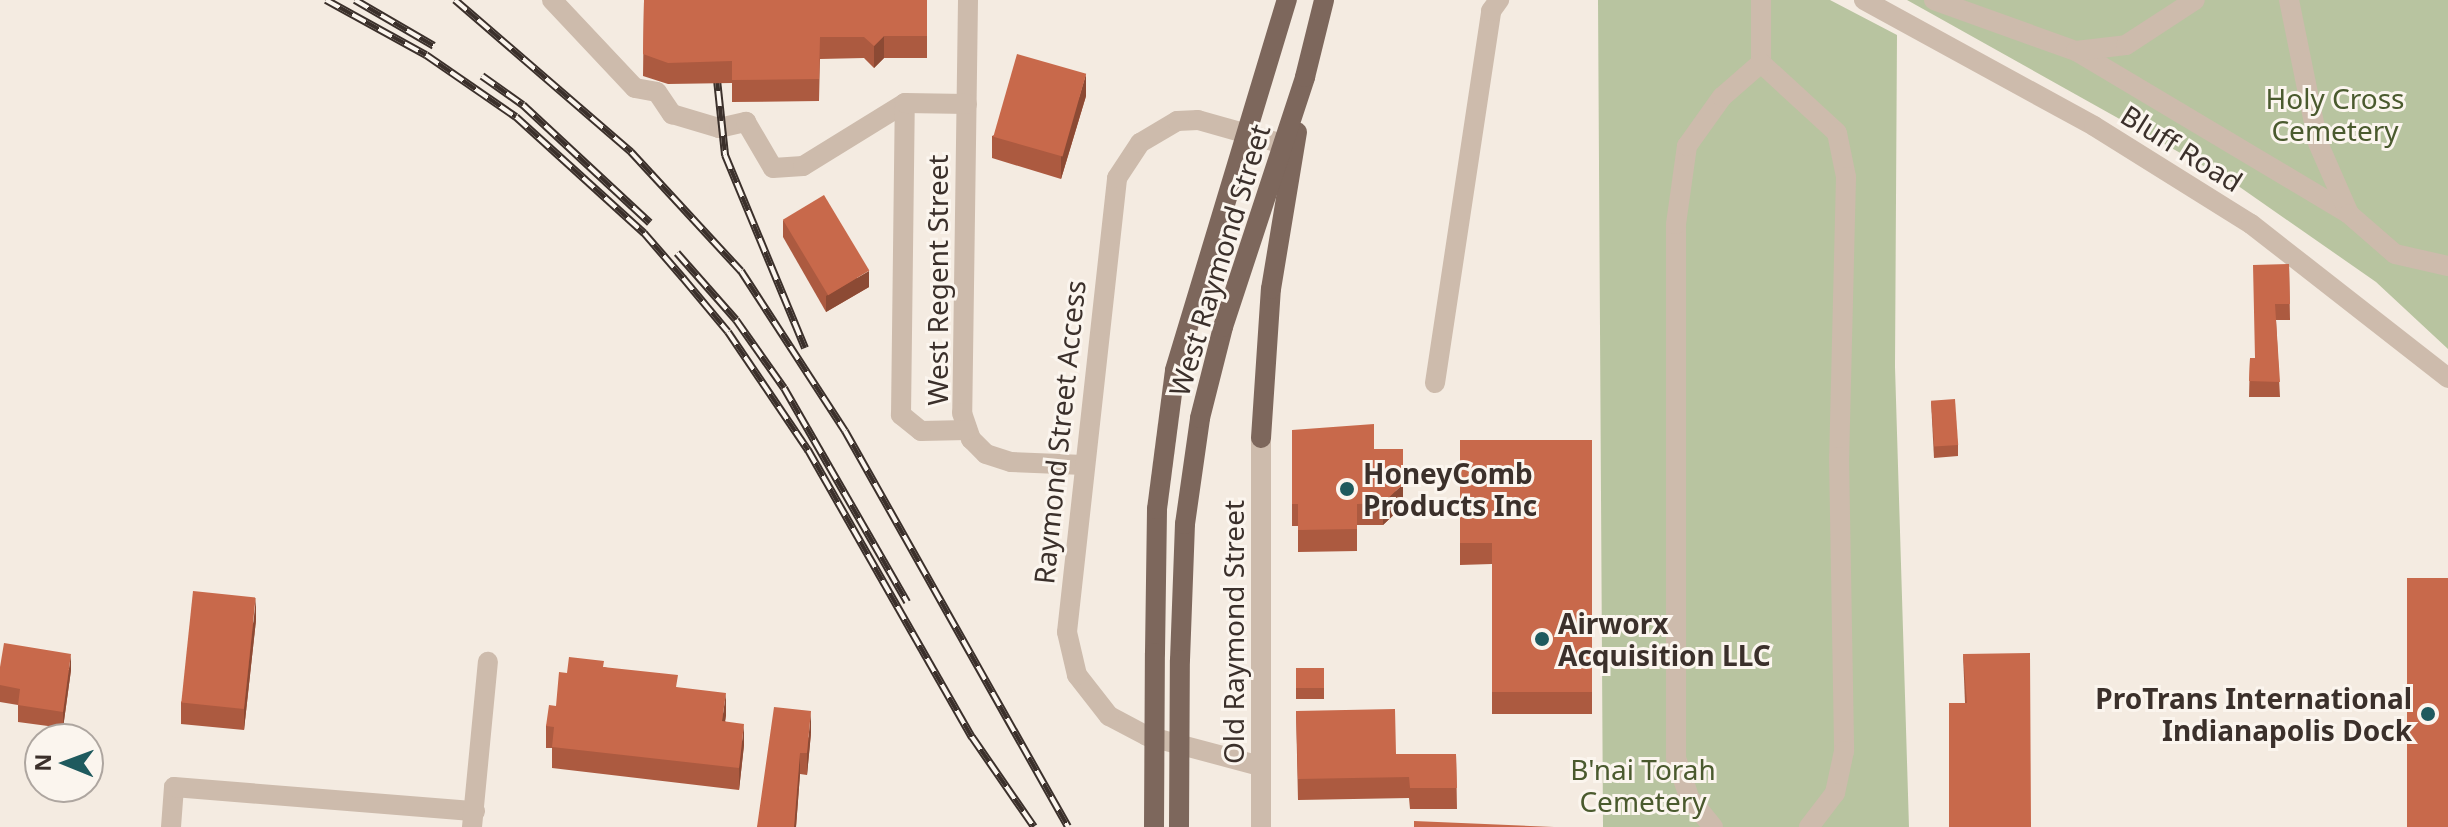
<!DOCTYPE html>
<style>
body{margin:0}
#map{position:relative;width:2448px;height:827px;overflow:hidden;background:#f4ebe1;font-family:"Noto Sans",sans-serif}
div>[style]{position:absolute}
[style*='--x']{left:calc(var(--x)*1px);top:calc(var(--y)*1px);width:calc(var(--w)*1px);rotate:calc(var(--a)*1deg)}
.green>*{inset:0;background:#b8c4a0}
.minor>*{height:20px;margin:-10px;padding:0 10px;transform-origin:10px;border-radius:10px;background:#cdbbac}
.major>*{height:20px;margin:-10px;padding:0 10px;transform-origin:10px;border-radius:10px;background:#7d675c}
.rail>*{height:8px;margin-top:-4px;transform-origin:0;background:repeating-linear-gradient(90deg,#fbf5ee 0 15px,#3b302b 0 30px);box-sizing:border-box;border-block:2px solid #3b302b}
.major-bridge>*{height:20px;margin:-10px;padding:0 10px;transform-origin:10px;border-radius:10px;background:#7d675c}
.wall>*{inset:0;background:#ac5a40;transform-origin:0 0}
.shaded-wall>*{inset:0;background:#8c4a34}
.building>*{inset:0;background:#c8694b;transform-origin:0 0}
.dots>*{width:22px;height:22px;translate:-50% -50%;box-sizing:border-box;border:4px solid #fbf5ee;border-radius:50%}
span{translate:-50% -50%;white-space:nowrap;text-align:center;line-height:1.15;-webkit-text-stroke:6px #fbf5ee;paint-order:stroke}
.park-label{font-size:28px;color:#4a5a2e}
.street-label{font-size:28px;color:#3b302b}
.poi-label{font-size:28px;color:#3b302b;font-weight:700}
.left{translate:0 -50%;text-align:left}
.right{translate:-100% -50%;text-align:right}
.north{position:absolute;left:24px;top:723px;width:80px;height:80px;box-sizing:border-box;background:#fbf5ee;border:2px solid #aea6a0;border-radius:50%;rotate:271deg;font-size:22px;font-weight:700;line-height:32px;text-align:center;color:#3b302b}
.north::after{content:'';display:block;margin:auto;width:28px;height:36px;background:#1f5a5e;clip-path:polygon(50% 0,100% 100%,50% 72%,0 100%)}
</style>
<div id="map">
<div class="green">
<div style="clip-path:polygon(1598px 0,1830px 0,1897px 35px,1895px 367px,1909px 827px,1603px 827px)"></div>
<div style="clip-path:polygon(1907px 0,2448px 0,2448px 349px,2376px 282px,2234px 183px)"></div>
</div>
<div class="minor">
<div style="--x:552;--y:0;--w:121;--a:46.7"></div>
<div style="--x:635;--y:88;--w:22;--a:10"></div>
<div style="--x:657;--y:92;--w:27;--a:56"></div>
<div style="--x:672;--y:114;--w:49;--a:16.6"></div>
<div style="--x:719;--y:128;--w:28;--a:-13"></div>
<div style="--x:746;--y:122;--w:53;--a:59.6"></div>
<div style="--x:773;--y:168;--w:30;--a:-4"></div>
<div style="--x:803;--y:166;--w:120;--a:-31.7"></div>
<div style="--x:968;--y:0;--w:413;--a:90.8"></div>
<div style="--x:962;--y:413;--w:28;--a:71"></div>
<div style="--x:971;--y:439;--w:21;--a:45"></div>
<div style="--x:986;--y:454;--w:26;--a:18"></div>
<div style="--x:1011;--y:462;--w:73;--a:2.4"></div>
<div style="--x:1761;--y:0;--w:63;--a:90"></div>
<div style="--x:1761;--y:63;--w:103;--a:42.6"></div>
<div style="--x:1837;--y:133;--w:45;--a:78.4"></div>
<div style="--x:1846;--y:177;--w:280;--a:91.4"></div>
<div style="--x:1839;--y:457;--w:294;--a:89"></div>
<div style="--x:1844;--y:751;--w:43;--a:102.1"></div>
<div style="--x:1835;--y:793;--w:43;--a:127.4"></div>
<div style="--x:1864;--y:0;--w:262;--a:28.7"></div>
<div style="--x:2094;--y:126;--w:185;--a:32"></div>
<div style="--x:2251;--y:224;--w:250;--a:38"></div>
<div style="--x:1934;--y:0;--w:151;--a:19.8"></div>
<div style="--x:2076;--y:51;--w:318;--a:30.8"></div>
<div style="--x:2289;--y:0;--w:146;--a:78.5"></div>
<div style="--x:2318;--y:143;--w:77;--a:66.4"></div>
<div style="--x:2349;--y:214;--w:61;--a:41"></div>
<div style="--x:2395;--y:254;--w:54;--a:12.8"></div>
<div style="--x:2076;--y:51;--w:50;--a:-6.8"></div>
<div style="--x:2126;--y:45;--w:82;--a:-33.1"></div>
<div style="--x:1435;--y:383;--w:376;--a:-81.4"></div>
<div style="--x:1491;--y:11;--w:14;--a:-54"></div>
<div style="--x:967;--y:430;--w:46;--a:178.8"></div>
<div style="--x:921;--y:431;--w:26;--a:-141"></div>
<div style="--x:901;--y:415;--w:312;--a:-89.3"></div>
<div style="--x:905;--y:103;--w:62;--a:0.9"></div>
<div style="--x:1260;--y:766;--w:117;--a:-165.1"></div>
<div style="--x:1147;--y:736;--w:43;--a:-152.2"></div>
<div style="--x:1109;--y:716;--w:52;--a:-128"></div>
<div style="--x:1077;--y:675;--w:44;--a:-103.1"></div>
<div style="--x:1067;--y:632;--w:457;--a:-83.7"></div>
<div style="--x:1117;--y:178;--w:42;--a:-56.7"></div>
<div style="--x:1140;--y:143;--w:43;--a:-30.7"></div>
<div style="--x:1177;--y:121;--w:21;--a:-3"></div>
<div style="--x:1198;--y:120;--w:88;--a:15.8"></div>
<div style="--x:171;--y:827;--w:40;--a:-85.7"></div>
<div style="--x:174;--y:787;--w:302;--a:4.6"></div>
<div style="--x:472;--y:827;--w:166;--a:-84.5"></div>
<div style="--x:1261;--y:827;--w:389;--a:-90"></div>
<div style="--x:1713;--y:827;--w:38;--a:-129"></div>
<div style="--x:1689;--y:797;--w:41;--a:-108.4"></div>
<div style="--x:1676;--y:758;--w:534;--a:-90"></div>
<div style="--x:1676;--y:224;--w:79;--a:-82"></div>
<div style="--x:1687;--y:146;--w:60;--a:-54.5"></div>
<div style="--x:1722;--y:97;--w:52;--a:-41.1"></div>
</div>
<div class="major">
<div style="--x:1261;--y:438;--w:149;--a:-86.2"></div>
<div style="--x:1271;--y:289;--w:159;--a:-80.6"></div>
<div style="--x:1155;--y:653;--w:144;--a:-89.2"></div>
<div style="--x:1157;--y:509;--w:140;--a:-82.6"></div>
<div style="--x:1175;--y:370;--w:387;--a:-73.2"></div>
<div style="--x:1180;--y:660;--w:136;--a:-87.9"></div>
<div style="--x:1185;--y:524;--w:107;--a:-81.9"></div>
<div style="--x:1200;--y:418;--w:94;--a:-75.8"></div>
<div style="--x:1223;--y:327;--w:263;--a:-71.8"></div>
<div style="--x:1305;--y:77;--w:79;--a:-76.1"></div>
</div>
<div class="rail">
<div style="--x:326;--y:0;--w:114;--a:28.8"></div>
<div style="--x:426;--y:55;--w:109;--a:34.6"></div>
<div style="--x:516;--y:117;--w:173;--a:42.2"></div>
<div style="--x:644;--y:233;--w:60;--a:49.1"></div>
<div style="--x:683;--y:278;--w:70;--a:50.2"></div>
<div style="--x:728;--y:332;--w:143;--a:55.9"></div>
<div style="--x:808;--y:450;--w:331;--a:60.3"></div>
<div style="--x:972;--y:737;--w:109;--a:55.4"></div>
<div style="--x:355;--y:0;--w:91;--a:30.2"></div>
<div style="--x:455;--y:0;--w:233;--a:40.8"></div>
<div style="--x:631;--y:152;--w:162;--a:47.3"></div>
<div style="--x:741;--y:271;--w:191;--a:57"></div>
<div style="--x:845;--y:431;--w:454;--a:60.6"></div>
<div style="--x:715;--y:61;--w:95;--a:83.9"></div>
<div style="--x:725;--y:155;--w:209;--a:67.5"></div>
<div style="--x:482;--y:76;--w:50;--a:35.3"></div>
<div style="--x:523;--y:105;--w:173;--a:42.9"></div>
<div style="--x:677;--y:253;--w:89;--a:48.6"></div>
<div style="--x:736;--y:320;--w:83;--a:54.8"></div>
<div style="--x:784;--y:388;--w:247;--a:60.1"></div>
</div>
<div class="major-bridge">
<div style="--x:1154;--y:827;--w:174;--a:-89.7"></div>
<div style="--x:1179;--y:827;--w:167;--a:-89.7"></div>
</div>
<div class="wall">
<div style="clip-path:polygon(644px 0,927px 0,927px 58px,884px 58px,874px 68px,864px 58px,820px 59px,819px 101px,732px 102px,732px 83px,668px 84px,643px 76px)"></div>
<div style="clip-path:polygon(1086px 96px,1061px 179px,992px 158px,992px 136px)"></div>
<div style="clip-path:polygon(783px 220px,869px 287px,826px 312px,783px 237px)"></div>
<div style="clip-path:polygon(2289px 264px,2290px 320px,2276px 320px,2280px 397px,2249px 397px,2250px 358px,2255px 358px)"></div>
<div style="clip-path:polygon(1931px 401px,1958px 445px,1958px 456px,1934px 458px)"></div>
<div style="clip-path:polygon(1292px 430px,1374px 449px,1403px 506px,1383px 525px,1357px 525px,1357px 551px,1298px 552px,1298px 526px,1292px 526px)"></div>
<div style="clip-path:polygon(1460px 440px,1592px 440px,1592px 714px,1492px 714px,1492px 564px,1460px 565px)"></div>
<div style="clip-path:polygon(256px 620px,244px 730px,181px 724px,181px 702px)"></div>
<div style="clip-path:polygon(1963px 654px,2031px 827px,1965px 703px)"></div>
<div style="clip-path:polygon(0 667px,71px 670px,63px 728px,18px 722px,18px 705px,0 702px)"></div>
<div style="clip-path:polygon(604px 667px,678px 688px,726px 715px,725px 721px,744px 745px,739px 790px,552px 768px,552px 748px,546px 748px,546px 726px,556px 706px)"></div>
<div style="left:1324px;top:668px;width:31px;height:28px;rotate:90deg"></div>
<div style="clip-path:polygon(1296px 711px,1396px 754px,1456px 754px,1457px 809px,1410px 809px,1409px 798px,1298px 800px)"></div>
<div style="clip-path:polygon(811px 733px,807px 775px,800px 774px,796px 827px,757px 827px)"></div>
</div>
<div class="shaded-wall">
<div style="clip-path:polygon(884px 36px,884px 58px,874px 68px,874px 46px)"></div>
<div style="clip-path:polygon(1086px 74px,1086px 96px,1061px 179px,1061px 157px)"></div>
<div style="clip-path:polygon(869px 271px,869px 287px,826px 312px,826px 296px)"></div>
<div style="clip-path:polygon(1403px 484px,1403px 506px,1383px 525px,1383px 503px)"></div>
<div style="clip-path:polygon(256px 598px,256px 620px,244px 730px,244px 708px)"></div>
<div style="clip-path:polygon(71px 654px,71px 670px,63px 728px,63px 712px)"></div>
<div style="clip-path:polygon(726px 693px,726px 715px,722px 743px,722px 721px)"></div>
<div style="clip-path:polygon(811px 711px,811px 733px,807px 775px,807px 753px)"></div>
<div style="clip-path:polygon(744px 724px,744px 745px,739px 790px,739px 768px)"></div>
<div style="clip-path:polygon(800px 753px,800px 774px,796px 827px,794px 827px)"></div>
</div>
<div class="building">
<div style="clip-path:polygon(644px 0,927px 0,927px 36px,884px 36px,874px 46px,864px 37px,820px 37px,819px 79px,732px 80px,732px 61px,668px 63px,643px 54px)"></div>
<div style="left:1017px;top:54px;width:72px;height:86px;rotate:16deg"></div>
<div style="left:824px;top:195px;width:88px;height:48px;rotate:59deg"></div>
<div style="clip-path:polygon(2289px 264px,2290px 304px,2275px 304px,2280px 382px,2249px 381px,2250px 358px,2255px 358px,2253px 265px)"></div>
<div style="left:1955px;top:399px;width:46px;height:24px;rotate:86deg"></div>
<div style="clip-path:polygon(1374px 424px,1374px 449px,1403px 449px,1403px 484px,1383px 503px,1357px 504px,1357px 529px,1298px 530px,1298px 504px,1292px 504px,1292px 430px)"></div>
<div style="clip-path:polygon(1460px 440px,1592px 440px,1592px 692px,1492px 692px,1492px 543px,1460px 543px)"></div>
<div style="left:2407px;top:578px;width:41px;height:249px"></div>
<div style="left:193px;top:591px;width:63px;height:112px;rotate:6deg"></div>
<div style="clip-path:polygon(4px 643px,71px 654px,63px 712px,18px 705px,20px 689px,0 685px,0 667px)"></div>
<div style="clip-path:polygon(2030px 653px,2031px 827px,1949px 827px,1949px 703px,1967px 703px,1963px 654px)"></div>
<div style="clip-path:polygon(569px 657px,604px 661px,603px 667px,678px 675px,676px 687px,726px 693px,722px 721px,744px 724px,739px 768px,552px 747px,554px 727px,546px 726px,549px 705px,556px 706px,559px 672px,567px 673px)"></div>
<div style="left:1324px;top:668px;width:20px;height:28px;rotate:90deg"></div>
<div style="clip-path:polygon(774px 707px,811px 711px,807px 753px,800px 753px,794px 827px,757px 827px)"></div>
<div style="clip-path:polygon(1395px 709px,1396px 754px,1456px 754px,1457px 788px,1410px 788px,1409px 777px,1298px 779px,1296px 711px)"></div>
<div style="clip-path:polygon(1414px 821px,1554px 827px,1414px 827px)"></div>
</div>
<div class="dots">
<div style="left:1347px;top:489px;background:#1f5a5e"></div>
<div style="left:1542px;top:639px;background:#1f5a5e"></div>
<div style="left:2428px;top:714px;background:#1f5a5e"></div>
</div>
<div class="park-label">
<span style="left:2335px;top:114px">Holy Cross<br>Cemetery</span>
<span style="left:1643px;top:785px">B'nai Torah<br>Cemetery</span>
</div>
<div class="street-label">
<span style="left:2182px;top:148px;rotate:32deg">Bluff Road</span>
<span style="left:1219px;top:260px;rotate:-73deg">West Raymond Street</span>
<span style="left:937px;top:280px;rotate:-90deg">West Regent Street</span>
<span style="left:1059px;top:432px;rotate:-84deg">Raymond Street Access</span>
<span style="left:1233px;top:632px;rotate:-90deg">Old Raymond Street</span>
</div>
<div class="poi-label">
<span class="left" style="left:1363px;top:489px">HoneyComb<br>Products Inc</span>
<span class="left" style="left:1558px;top:639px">Airworx<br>Acquisition LLC</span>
<span class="right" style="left:2412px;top:714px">ProTrans International<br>Indianapolis Dock</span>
</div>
<div class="north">N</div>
</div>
